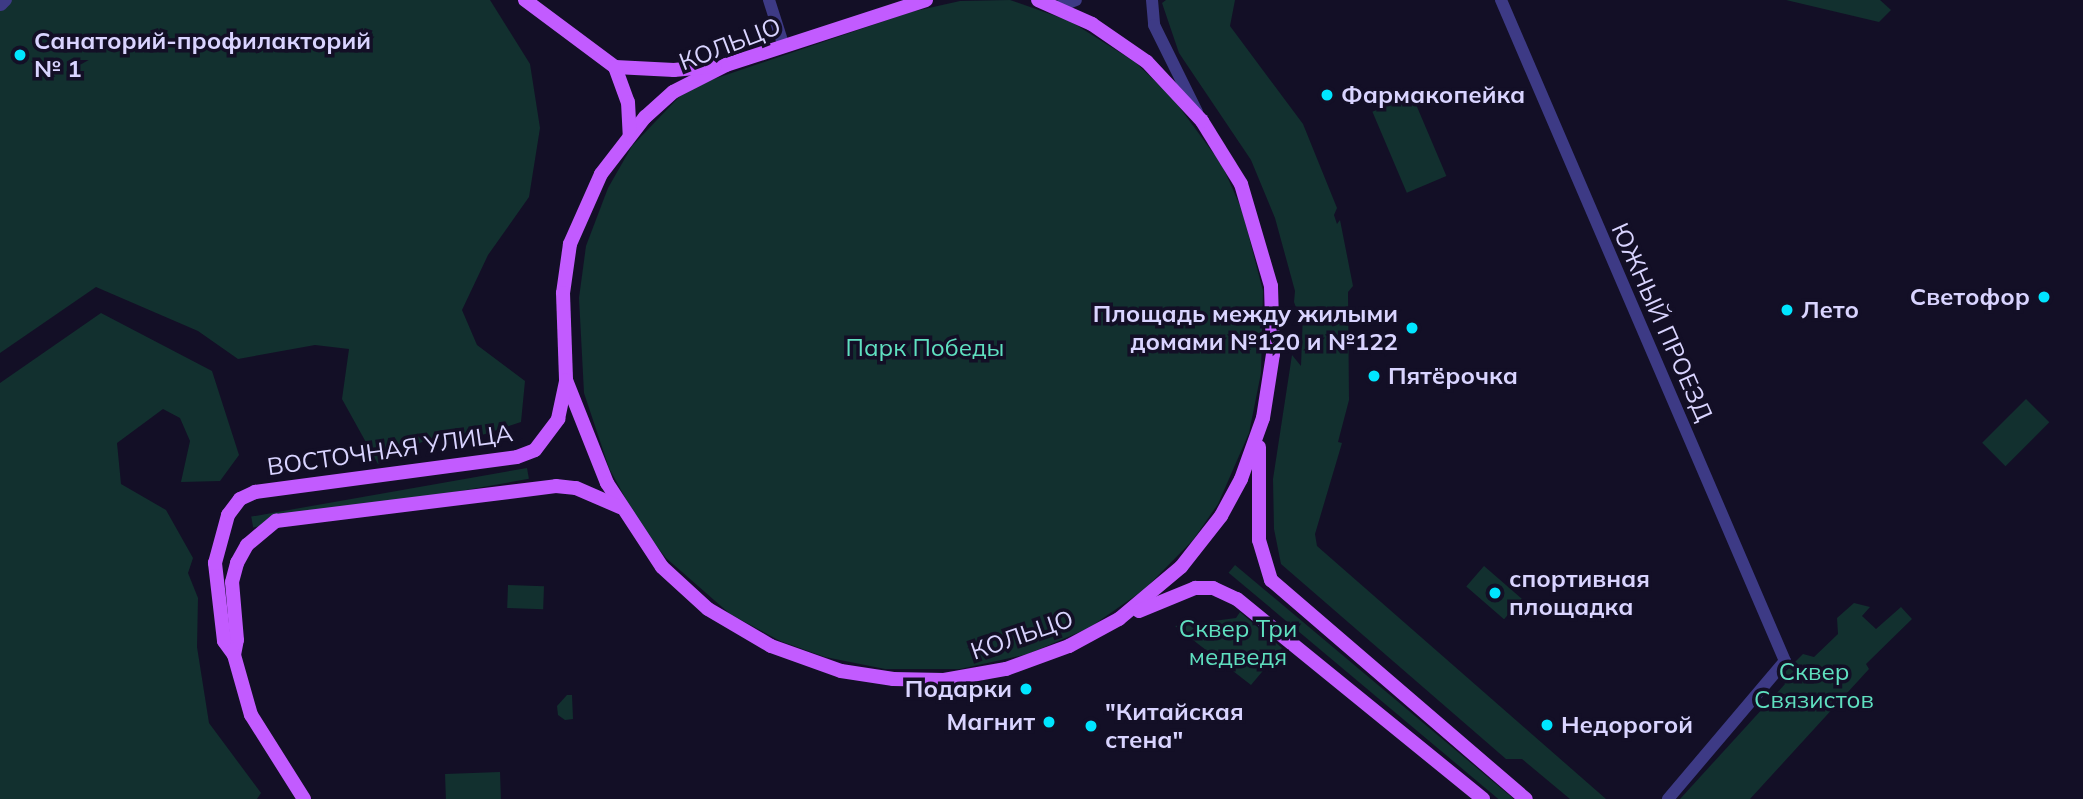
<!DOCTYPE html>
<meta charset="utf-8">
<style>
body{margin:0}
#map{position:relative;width:2083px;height:799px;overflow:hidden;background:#130f26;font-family:Mulish,sans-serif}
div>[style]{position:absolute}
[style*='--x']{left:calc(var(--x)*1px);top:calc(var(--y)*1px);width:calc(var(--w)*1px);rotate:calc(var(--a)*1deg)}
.green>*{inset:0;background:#12302f;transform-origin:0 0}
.minor>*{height:12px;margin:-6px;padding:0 6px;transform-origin:6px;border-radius:6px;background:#3d3a85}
.major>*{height:14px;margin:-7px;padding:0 7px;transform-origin:7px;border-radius:7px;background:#c25bff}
.dots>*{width:19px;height:19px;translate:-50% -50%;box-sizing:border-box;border:4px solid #130f26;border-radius:50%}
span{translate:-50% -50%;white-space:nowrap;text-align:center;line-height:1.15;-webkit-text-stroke:7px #130f26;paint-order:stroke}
.poi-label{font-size:24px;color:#d9d4ff;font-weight:700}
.left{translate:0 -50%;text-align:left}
.right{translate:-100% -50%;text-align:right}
.street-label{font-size:24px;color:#d9d4ff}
.park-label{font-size:24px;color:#5fe0c0}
</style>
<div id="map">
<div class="green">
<div style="clip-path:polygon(0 0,490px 0,530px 64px,540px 128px,529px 197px,488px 255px,462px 310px,477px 345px,525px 381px,521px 422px,476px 437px,424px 441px,378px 464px,342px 399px,349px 349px,315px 345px,238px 359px,198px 331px,96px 287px,0 353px)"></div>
<div style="clip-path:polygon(1010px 0,1070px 21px,1135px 62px,1172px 97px,1222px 165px,1242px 210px,1263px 291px,1261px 373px,1249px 433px,1218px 504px,1193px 540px,1145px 589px,1089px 628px,1028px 654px,960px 669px,885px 669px,825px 657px,780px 641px,730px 614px,666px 558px,640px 525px,609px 468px,584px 393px,579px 298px,586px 246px,608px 188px,632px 146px,679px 97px,705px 82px,911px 12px,960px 1px)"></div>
<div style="clip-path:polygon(1166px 0,1235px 0,1230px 26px,1303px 124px,1337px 208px,1334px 215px,1337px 224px,1340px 220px,1353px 286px,1348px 292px,1349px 400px,1338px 442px,1342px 443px,1315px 534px,1317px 546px,1606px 799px,1570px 799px,1522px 759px,1506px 759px,1281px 564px,1274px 529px,1273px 479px,1292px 355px,1301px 366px,1303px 313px,1298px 313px,1294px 302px,1295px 291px,1275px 218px,1251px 160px,1179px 53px,1162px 3px)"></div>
<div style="clip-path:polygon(1786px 0,1880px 0,1891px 10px,1879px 22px)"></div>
<div style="left:1412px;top:95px;width:88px;height:43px;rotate:67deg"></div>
<div style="clip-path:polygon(101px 313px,212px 371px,239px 455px,220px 481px,181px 482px,190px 441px,180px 418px,163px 409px,117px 443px,121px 484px,166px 510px,193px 558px,188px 573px,198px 598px,197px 647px,209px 723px,261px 793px,257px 799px,0 799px,0 383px)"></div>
<div style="left:2026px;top:399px;width:33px;height:62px;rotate:45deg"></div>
<div style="left:527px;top:468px;width:11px;height:280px;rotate:80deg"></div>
<div style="left:1235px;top:565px;width:364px;height:10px;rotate:40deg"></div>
<div style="left:1484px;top:566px;width:50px;height:27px;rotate:41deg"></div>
<div style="left:508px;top:585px;width:36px;height:23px;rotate:2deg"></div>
<div style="clip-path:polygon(1854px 603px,1870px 607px,1862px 616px,1876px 629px,1901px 607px,1912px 619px,1866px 664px,1869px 669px,1750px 799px,1680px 799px,1785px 684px,1780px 677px,1803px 654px,1814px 657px,1838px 634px,1837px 618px)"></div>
<div style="clip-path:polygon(1240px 612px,1282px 648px,1251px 685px,1175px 626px,1236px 618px)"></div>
<div style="clip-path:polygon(567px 695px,572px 695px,573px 719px,565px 720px,558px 715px,557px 706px)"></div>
<div style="left:500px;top:772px;width:27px;height:55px;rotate:88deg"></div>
</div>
<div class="minor">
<div style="--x:769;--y:0;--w:49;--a:72.3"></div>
<div style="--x:1152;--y:0;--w:25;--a:85"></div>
<div style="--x:1154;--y:25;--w:97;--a:63.7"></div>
<div style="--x:1501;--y:0;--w:719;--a:66.75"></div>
<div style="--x:1785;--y:661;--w:181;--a:130.3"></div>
<div style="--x:1;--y:5;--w:7;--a:-45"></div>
<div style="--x:1057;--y:7;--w:20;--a:-20"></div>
</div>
<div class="major">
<div style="--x:525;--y:0;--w:112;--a:36.7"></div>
<div style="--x:926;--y:0;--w:210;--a:162"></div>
<div style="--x:726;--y:65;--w:59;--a:153"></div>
<div style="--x:673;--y:92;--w:38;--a:138"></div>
<div style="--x:645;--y:117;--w:72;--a:127.7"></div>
<div style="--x:601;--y:174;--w:77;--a:113.9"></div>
<div style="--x:570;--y:244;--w:49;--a:98.1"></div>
<div style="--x:563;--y:293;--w:87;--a:88"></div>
<div style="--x:566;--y:380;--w:111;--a:68.3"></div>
<div style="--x:607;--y:483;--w:100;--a:56.8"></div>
<div style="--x:662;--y:567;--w:62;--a:42.4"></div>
<div style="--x:708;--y:609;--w:73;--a:30.4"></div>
<div style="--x:771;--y:646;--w:74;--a:19.7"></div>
<div style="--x:841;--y:671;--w:53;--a:8.7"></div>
<div style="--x:893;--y:679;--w:51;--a:1.1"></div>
<div style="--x:944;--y:680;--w:63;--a:-10.1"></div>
<div style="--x:1006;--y:669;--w:67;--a:-20.1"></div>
<div style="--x:1069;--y:646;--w:57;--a:-28.4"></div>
<div style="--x:1119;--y:619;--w:81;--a:-40"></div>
<div style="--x:1181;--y:567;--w:65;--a:-51.9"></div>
<div style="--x:1221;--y:516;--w:42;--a:-61.6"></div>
<div style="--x:1241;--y:479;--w:65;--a:-70.2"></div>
<div style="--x:1263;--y:418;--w:65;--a:-81.1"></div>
<div style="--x:1273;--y:354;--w:68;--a:-91.7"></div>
<div style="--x:1271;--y:286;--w:106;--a:-106.4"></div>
<div style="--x:1241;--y:184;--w:74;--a:-121.8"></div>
<div style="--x:1202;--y:121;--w:81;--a:-133"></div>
<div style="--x:1147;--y:62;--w:67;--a:-145.4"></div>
<div style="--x:1092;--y:24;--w:59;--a:-156"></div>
<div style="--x:615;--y:67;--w:59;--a:2.9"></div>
<div style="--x:674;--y:70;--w:41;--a:-5.6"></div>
<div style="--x:615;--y:67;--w:37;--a:70"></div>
<div style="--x:628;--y:102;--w:33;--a:87"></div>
<div style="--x:1259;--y:447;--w:93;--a:90"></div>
<div style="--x:1259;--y:540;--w:42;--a:73.3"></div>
<div style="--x:1271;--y:580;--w:336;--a:40.7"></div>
<div style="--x:1139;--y:611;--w:61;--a:-22.3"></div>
<div style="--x:1195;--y:588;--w:18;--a:0"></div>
<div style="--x:1213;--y:588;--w:26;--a:25"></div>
<div style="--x:1237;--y:599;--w:317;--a:39.1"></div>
<div style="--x:234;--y:655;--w:15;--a:-79"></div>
<div style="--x:237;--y:640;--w:58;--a:-94.9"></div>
<div style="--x:232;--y:582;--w:20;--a:-75"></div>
<div style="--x:237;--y:563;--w:21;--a:-61"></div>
<div style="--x:247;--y:545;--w:38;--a:-40"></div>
<div style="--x:276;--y:521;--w:282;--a:-7.1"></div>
<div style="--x:556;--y:486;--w:20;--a:6"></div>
<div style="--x:576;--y:488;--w:48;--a:23.4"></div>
<div style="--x:304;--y:799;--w:99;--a:-122.2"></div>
<div style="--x:251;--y:715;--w:62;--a:-105.8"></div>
<div style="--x:234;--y:655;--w:17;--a:-126"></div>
<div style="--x:224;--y:641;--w:79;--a:-96.6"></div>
<div style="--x:215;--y:563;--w:50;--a:-74.8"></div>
<div style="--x:228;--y:515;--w:20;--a:-53"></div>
<div style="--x:240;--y:499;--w:17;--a:-25"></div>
<div style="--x:255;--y:492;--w:264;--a:-7.6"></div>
<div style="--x:517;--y:457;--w:19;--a:-21"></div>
<div style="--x:535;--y:450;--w:39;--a:-53"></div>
<div style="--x:558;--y:419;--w:39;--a:-78"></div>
</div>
<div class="dots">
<div style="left:20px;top:55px;background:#00e5ff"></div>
<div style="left:1327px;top:95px;background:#00e5ff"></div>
<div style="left:2044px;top:297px;background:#00e5ff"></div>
<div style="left:1787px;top:310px;background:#00e5ff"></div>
<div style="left:1412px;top:328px;background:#00e5ff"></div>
<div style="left:1374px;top:376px;background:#00e5ff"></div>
<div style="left:1495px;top:593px;background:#00e5ff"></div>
<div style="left:1026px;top:689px;background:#00e5ff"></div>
<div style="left:1049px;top:722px;background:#00e5ff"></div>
<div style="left:1547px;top:725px;background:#00e5ff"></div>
<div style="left:1091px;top:726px;background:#00e5ff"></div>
</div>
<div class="poi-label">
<span class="left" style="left:34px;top:55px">Санаторий-профилакторий<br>№ 1</span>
<span class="left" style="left:1341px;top:95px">Фармакопейка</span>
<span class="right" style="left:2030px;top:297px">Светофор</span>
<span class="left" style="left:1801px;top:310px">Лето</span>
<span class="right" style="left:1398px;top:328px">Площадь между жилыми<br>домами №120 и №122</span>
<span class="left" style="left:1388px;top:376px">Пятёрочка</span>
<span class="left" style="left:1509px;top:593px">спортивная<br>площадка</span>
<span class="right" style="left:1012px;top:689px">Подарки</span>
<span class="left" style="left:1105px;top:726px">"Китайская<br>стена"</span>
<span class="right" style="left:1035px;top:722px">Магнит</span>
<span class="left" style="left:1561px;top:725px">Недорогой</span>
</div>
<div class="street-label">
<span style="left:730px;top:44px;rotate:-21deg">КОЛЬЦО</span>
<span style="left:1662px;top:322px;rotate:66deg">ЮЖНЫЙ ПРОЕЗД</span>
<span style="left:390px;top:450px;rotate:-8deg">ВОСТОЧНАЯ УЛИЦА</span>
<span style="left:1022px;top:635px;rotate:-19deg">КОЛЬЦО</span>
</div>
<div class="park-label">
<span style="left:925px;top:348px">Парк Победы</span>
<span style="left:1238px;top:643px">Сквер Три<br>медведя</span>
<span style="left:1814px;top:686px">Сквер<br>Связистов</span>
</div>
</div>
